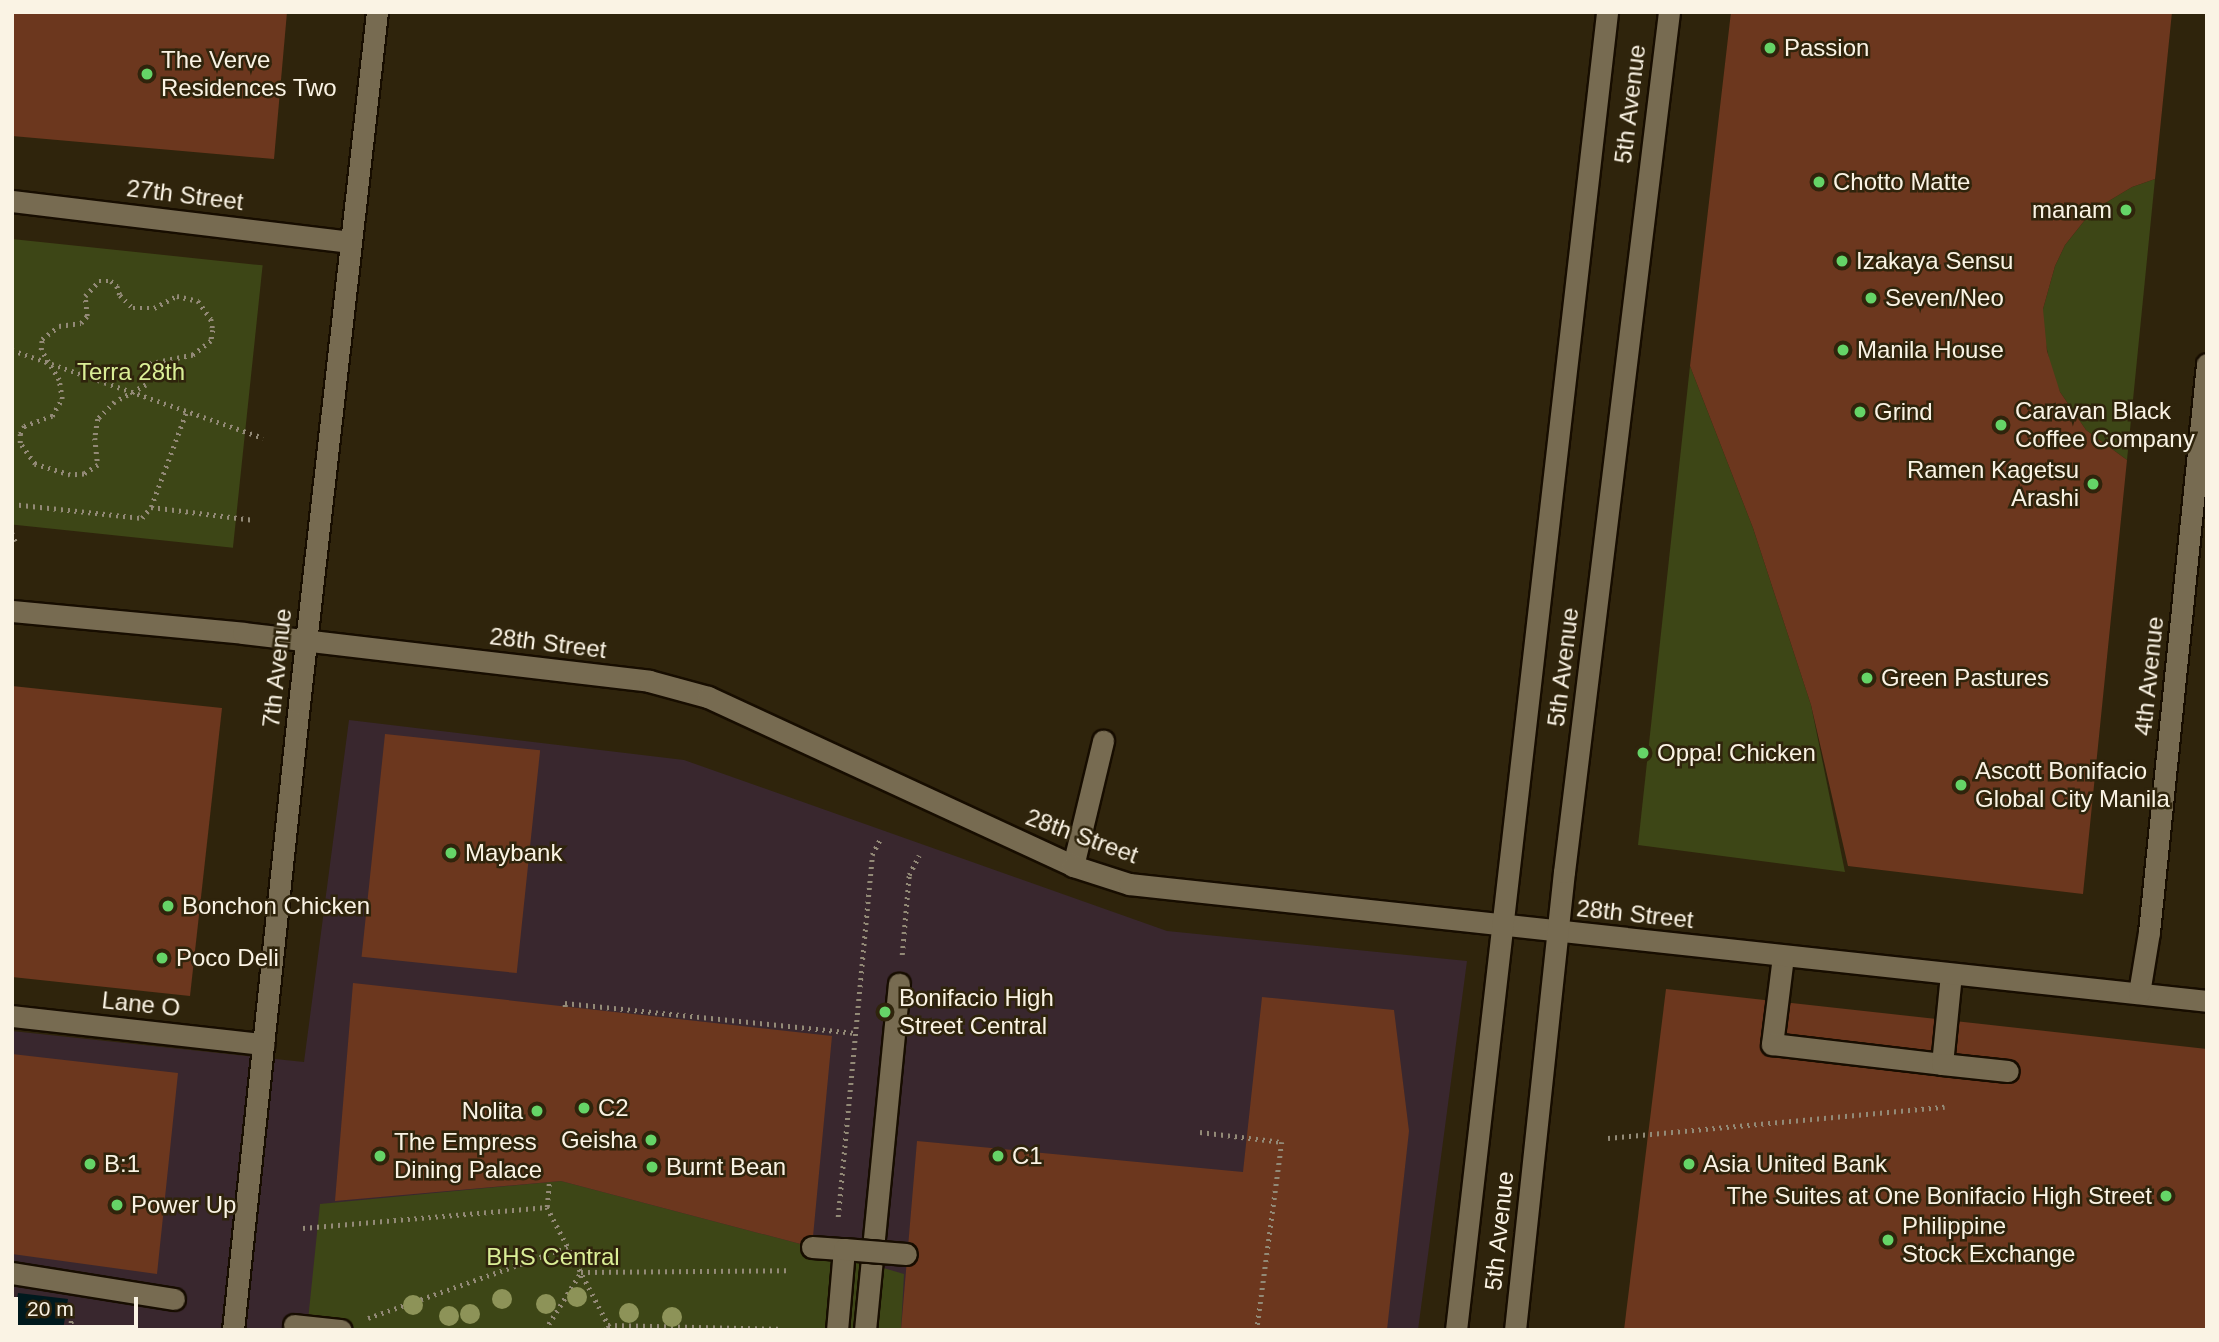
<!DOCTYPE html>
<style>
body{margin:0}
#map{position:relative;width:2219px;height:1342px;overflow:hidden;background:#2f240c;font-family:Arial,sans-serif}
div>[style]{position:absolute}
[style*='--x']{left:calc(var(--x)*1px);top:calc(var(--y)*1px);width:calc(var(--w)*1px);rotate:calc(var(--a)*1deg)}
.commercial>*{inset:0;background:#39272e}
.green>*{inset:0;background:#3d4616;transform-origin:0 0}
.water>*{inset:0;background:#00191e}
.building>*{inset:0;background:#6c371e;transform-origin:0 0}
.path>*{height:4.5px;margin-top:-2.25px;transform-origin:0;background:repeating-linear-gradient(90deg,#938a77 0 2px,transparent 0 7px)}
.roads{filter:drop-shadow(2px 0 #170d00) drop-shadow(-2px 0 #170d00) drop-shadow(0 2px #170d00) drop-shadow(0 -2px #170d00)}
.lane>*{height:21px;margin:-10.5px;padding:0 10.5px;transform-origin:10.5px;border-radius:10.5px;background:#776b51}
.street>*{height:21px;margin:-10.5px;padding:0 10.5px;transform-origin:10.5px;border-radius:10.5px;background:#776b51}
.secondary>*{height:21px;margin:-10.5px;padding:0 10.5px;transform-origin:10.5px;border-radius:10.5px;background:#776b51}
.bridges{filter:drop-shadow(2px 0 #170d00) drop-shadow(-2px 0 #170d00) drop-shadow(0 2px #170d00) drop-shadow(0 -2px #170d00)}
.street-bridge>*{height:21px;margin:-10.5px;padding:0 10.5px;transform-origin:10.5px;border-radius:10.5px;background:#776b51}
.trees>*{width:20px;height:20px;margin:-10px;border-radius:50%;background:#8d9358}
.dots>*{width:19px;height:19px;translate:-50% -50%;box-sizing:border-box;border:4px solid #2f240c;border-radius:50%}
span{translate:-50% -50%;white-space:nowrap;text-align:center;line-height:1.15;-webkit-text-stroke:5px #2f240c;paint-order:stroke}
.poi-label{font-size:24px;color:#faf3e4}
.left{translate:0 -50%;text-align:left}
.right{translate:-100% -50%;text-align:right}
.street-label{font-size:24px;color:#faf3e4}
.park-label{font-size:24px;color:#daee96}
.frame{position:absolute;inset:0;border:14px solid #faf3e4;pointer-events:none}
.scale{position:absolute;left:14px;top:1297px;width:124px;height:32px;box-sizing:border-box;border:4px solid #faf3e4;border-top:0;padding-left:9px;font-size:21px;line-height:24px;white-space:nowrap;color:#faf3e4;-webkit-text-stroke:5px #2f240c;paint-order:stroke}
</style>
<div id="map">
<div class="commercial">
<div style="clip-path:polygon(349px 720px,684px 760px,1167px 931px,1467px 961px,1418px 1330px,12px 1330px,12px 1031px,304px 1062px)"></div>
</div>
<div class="green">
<div style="clip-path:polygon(2155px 179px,2127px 460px,2086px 430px,2060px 392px,2052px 374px,2043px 330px,2043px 309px,2055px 266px,2065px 245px,2092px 211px,2132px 187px)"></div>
<div style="left:12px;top:239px;width:252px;height:284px;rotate:6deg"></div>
<div style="clip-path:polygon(1690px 366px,1753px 528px,1811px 705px,1845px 872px,1638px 845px)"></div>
<div style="clip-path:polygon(561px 1181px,812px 1247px,904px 1274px,901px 1330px,307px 1330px,320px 1204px)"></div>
</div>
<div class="water">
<div style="clip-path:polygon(18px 1293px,68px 1299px,63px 1330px,12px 1330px)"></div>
</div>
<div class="building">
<div style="clip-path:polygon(12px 12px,287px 12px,274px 159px,12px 136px)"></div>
<div style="clip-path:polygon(1731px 12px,2172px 12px,2155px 179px,2132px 187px,2092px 211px,2065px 245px,2055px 266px,2043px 309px,2047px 351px,2060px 392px,2086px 430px,2127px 460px,2083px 894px,1848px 866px,1811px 705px,1753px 528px,1690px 366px)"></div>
<div style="clip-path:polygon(12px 686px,222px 708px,190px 996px,12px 977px)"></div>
<div style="left:385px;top:734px;width:156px;height:224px;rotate:6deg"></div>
<div style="clip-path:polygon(353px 983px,832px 1036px,812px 1247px,561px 1181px,335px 1201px)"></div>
<div style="clip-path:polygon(1666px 989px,2207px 1049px,2207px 1330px,1624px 1330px)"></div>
<div style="clip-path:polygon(1262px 997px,1394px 1010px,1409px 1131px,1387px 1330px,901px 1330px,917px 1141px,1243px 1172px)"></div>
<div style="clip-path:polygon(12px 1054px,178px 1073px,157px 1274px,12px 1254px)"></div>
</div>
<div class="path">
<div style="--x:99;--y:281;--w:12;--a:0"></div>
<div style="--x:111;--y:281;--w:8;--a:40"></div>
<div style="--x:117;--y:286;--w:9;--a:72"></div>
<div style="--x:120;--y:295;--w:18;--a:45"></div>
<div style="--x:133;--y:308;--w:21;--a:0"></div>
<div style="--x:154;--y:308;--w:26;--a:-28"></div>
<div style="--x:177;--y:296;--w:22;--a:13"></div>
<div style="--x:198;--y:301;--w:22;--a:54"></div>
<div style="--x:211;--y:319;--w:11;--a:80"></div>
<div style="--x:213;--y:330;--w:11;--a:100"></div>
<div style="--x:211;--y:341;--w:23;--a:142"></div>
<div style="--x:193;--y:355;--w:44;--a:168.2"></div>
<div style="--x:150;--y:364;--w:21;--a:101"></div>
<div style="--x:146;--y:385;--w:35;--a:151"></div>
<div style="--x:115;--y:402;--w:24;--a:135"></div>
<div style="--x:98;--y:419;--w:19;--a:99"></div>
<div style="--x:95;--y:438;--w:27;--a:84"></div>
<div style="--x:98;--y:465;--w:17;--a:147"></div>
<div style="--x:84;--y:474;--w:14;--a:176"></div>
<div style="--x:70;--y:475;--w:37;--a:-163"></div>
<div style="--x:35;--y:464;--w:26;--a:-126"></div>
<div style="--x:20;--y:443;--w:9;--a:-90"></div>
<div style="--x:20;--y:434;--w:9;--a:-63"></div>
<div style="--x:24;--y:426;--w:30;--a:-20"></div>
<div style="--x:52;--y:416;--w:20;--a:-60"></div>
<div style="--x:62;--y:399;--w:19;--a:-99"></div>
<div style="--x:59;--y:380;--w:35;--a:-121"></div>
<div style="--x:41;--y:350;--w:11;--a:-85"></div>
<div style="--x:42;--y:339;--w:21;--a:-37"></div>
<div style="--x:59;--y:326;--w:22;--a:-8"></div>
<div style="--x:81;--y:323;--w:9;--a:-49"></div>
<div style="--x:87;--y:316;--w:20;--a:-96"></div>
<div style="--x:85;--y:296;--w:21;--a:-47"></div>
<div style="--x:12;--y:350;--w:266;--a:19.3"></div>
<div style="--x:12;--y:504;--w:131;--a:6.1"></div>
<div style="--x:142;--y:518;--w:14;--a:-51"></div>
<div style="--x:151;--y:507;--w:100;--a:-69.6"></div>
<div style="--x:151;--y:507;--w:104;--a:7.2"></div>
<div style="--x:12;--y:533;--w:9;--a:69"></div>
<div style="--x:902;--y:955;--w:80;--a:-85"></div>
<div style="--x:909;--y:875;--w:22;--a:-63"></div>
<div style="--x:565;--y:1007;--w:4;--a:-90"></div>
<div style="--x:565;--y:1003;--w:292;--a:5.9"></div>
<div style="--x:1200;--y:1132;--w:83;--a:7"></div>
<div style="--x:1282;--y:1142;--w:190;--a:97.6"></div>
<div style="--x:1608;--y:1138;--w:338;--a:-5.3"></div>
<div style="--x:547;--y:1207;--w:25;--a:-85"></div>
<div style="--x:838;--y:1217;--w:364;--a:-84.6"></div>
<div style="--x:872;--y:855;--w:20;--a:-63"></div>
<div style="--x:303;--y:1228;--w:245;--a:-4.9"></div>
<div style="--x:547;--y:1207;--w:139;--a:62.5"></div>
<div style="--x:368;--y:1318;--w:212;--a:-19.5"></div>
<div style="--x:70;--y:1330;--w:17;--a:-83"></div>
<div style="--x:545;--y:1330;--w:68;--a:-58.2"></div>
<div style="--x:581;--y:1272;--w:209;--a:-0.5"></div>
<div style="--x:606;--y:1330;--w:5;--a:-68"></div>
<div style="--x:608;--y:1325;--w:170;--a:1.3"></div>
</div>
<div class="roads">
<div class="lane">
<div style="--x:1073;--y:866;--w:129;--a:-76.5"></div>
<div style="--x:1783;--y:956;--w:89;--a:97.1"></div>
<div style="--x:1772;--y:1044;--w:171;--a:6.7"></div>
<div style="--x:1942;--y:1064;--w:90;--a:-84.3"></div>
<div style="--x:12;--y:1016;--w:253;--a:6.4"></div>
<div style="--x:1942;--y:1064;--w:66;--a:6.1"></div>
</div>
<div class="street">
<div style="--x:12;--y:201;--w:341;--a:6.9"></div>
<div style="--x:12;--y:611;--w:232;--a:5.4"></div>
<div style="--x:243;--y:633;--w:409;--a:6.7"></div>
<div style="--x:649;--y:681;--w:61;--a:15.2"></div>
<div style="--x:708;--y:697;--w:402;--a:24.8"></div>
<div style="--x:1073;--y:866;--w:59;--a:17.8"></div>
<div style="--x:1129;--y:884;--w:1084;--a:6.19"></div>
<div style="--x:2139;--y:993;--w:62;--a:-80.7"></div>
<div style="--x:2149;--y:932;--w:571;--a:-84.17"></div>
<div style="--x:12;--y:1273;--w:164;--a:9.1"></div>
<div style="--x:294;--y:1325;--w:47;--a:6.1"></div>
<div style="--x:865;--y:1330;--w:348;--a:-84.4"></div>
</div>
<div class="secondary">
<div style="--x:233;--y:1330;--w:629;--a:-83.98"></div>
<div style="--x:299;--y:704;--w:696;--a:-83.57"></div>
<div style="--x:1456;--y:1330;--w:1327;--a:-83.46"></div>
<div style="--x:1515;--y:1330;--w:461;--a:-83.9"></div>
<div style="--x:1564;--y:872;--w:866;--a:-83.04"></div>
</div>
</div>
<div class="bridges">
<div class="street-bridge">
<div style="--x:812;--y:1247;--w:32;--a:4"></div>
<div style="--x:844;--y:1249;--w:81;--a:94.9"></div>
<div style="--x:844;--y:1249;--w:62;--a:4.6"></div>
</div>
</div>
<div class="trees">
<div style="left:577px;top:1297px"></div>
<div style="left:502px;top:1299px"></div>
<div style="left:546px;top:1304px"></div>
<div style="left:413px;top:1305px"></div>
<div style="left:629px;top:1313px"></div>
<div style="left:470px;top:1314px"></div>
<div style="left:449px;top:1316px"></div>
<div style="left:672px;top:1317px"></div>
</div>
<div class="dots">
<div style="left:1770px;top:48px;background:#65d467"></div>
<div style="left:147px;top:74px;background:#65d467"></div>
<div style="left:1819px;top:182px;background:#65d467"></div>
<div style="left:2126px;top:210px;background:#65d467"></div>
<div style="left:1842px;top:261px;background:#65d467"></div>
<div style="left:1871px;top:298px;background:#65d467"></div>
<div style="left:1843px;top:350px;background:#65d467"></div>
<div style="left:1860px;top:412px;background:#65d467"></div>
<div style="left:2001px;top:425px;background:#65d467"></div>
<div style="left:2093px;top:484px;background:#65d467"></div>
<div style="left:1867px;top:678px;background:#65d467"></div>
<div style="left:1643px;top:753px;background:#65d467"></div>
<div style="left:1961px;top:785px;background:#65d467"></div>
<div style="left:451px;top:853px;background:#65d467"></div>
<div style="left:168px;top:906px;background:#65d467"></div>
<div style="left:162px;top:958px;background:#65d467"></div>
<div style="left:885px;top:1012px;background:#65d467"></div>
<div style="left:584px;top:1108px;background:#65d467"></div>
<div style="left:537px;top:1111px;background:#65d467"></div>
<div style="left:651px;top:1140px;background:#65d467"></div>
<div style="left:380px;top:1156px;background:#65d467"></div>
<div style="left:998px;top:1156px;background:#65d467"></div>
<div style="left:90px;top:1164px;background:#65d467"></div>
<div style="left:1689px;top:1164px;background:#65d467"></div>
<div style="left:652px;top:1167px;background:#65d467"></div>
<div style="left:2166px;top:1196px;background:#65d467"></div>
<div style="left:117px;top:1205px;background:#65d467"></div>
<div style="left:1888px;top:1240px;background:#65d467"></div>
</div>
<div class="poi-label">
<span class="left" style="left:1784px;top:48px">Passion</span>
<span class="left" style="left:161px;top:74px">The Verve<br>Residences Two</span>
<span class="left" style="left:1833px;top:182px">Chotto Matte</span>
<span class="right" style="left:2112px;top:210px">manam</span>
<span class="left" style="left:1856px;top:261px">Izakaya Sensu</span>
<span class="left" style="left:1885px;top:298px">Seven/Neo</span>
<span class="left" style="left:1857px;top:350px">Manila House</span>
<span class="left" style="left:2015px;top:425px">Caravan Black<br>Coffee Company</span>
<span class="left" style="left:1874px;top:412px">Grind</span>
<span class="right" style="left:2079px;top:484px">Ramen Kagetsu<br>Arashi</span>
<span class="left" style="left:1881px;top:678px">Green Pastures</span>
<span class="left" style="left:1657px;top:753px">Oppa! Chicken</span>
<span class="left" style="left:1975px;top:785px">Ascott Bonifacio<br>Global City Manila</span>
<span class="left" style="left:465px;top:853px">Maybank</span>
<span class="left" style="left:182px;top:906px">Bonchon Chicken</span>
<span class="left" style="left:176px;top:958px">Poco Deli</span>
<span class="left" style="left:899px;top:1012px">Bonifacio High<br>Street Central</span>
<span class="left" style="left:598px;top:1108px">C2</span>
<span class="right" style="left:523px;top:1111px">Nolita</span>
<span class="right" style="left:637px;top:1140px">Geisha</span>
<span class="left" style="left:394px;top:1156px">The Empress<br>Dining Palace</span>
<span class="left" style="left:1012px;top:1156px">C1</span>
<span class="left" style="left:104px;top:1164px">B:1</span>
<span class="left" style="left:1703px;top:1164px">Asia United Bank</span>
<span class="left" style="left:666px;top:1167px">Burnt Bean</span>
<span class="right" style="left:2152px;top:1196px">The Suites at One Bonifacio High Street</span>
<span class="left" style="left:131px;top:1205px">Power Up</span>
<span class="left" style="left:1902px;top:1240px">Philippine<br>Stock Exchange</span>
</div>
<div class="street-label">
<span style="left:1630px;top:104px;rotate:-83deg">5th Avenue</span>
<span style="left:185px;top:195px;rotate:7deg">27th Street</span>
<span style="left:548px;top:643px;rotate:7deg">28th Street</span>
<span style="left:1563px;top:667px;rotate:-83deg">5th Avenue</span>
<span style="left:277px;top:668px;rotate:-84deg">7th Avenue</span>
<span style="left:2149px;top:676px;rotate:-84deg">4th Avenue</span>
<span style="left:1082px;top:836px;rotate:20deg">28th Street</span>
<span style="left:1635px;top:914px;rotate:6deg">28th Street</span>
<span style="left:141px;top:1004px;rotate:6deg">Lane O</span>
<span style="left:1499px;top:1231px;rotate:-84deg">5th Avenue</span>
</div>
<div class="park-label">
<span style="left:131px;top:372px">Terra 28th</span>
<span style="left:553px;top:1257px">BHS Central</span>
</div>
<div class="frame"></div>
<div class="scale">20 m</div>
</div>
